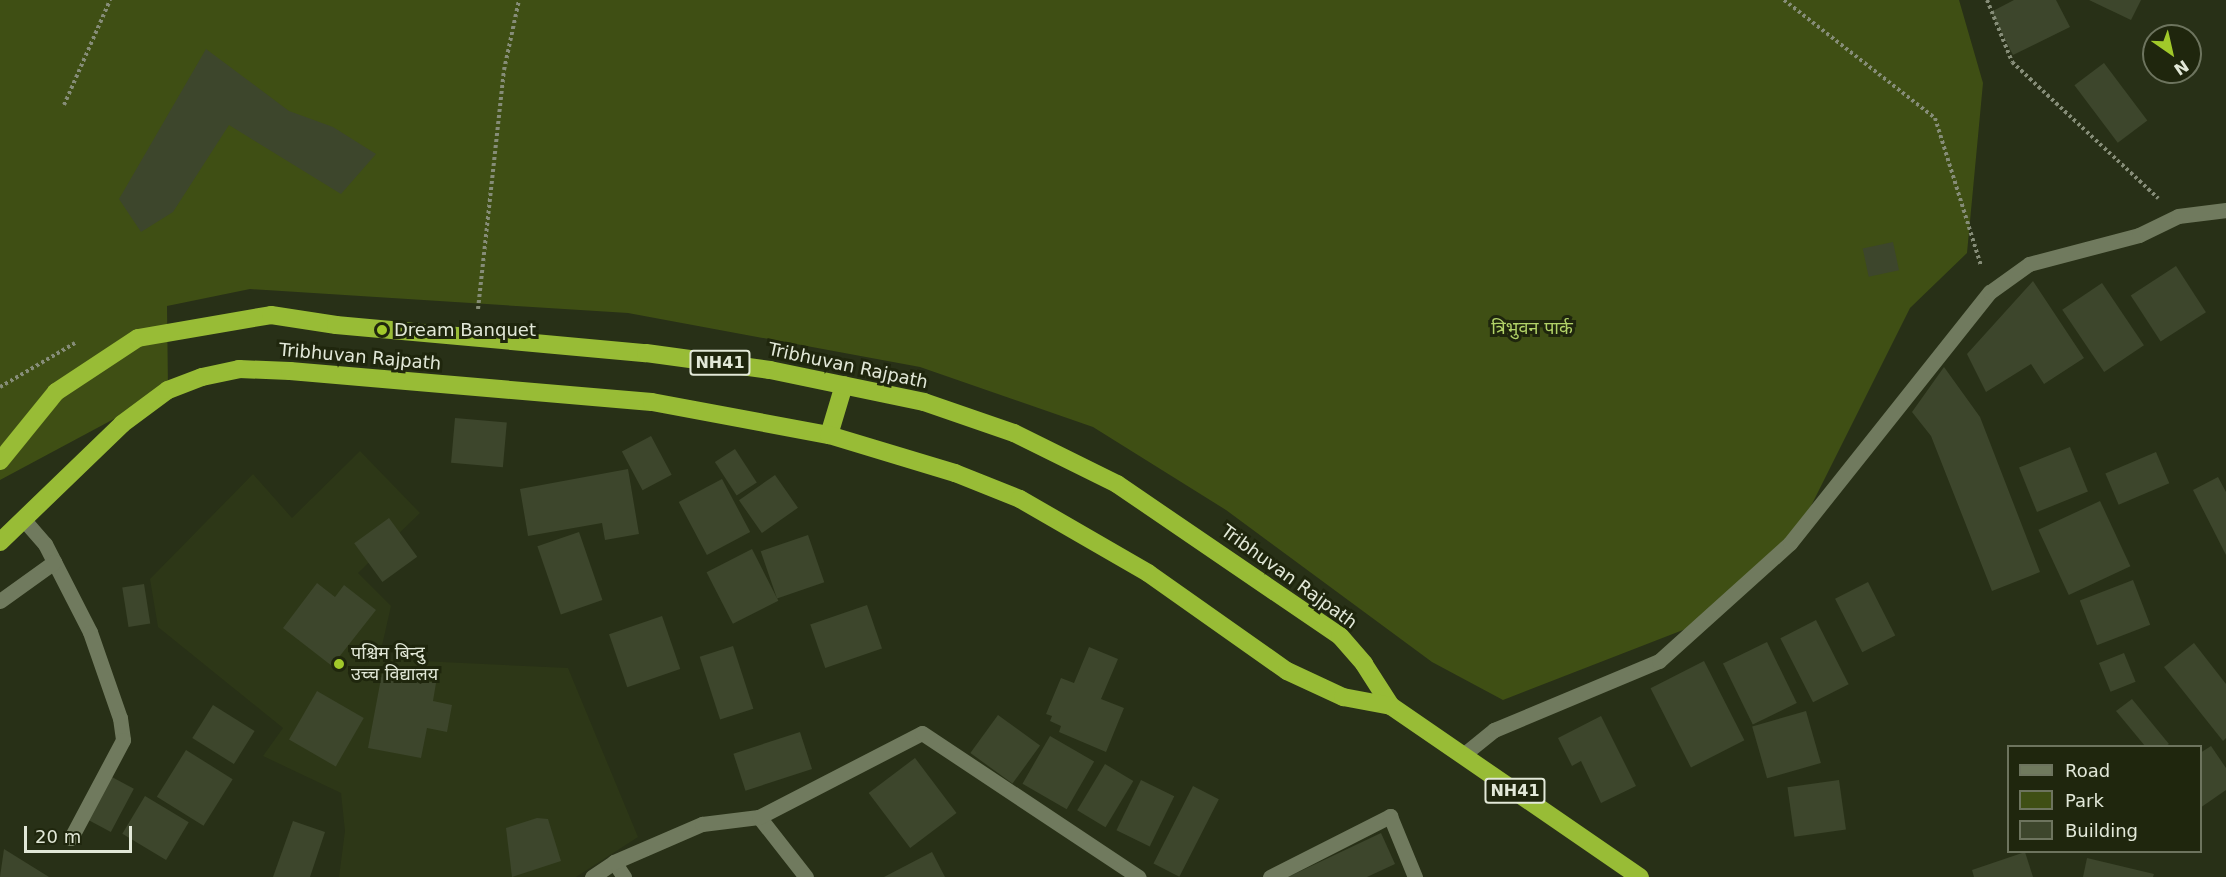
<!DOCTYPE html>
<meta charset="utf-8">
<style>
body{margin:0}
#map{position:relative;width:2226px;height:877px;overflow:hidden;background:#283017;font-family:"DejaVu Sans","Noto Sans Devanagari",sans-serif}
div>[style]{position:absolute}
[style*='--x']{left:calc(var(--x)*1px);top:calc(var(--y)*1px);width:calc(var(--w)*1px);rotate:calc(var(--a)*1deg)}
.built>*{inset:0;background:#2d3717}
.green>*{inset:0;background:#3f4f14}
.building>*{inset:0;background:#3d462c;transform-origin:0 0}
.path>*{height:4px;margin-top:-2px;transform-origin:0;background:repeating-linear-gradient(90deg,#868d78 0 3px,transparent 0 6px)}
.minor>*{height:15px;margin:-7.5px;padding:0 7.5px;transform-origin:7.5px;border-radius:7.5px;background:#707a5e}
.highway>*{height:18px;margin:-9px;padding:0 9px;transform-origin:9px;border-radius:9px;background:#98bc36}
.dots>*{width:16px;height:16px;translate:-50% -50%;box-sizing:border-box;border:3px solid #1f260d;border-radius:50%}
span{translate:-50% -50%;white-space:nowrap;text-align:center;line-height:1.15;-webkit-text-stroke:6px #1f260d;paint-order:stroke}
.shield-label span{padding:2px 4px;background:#1f260d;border:2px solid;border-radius:4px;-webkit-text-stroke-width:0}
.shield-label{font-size:16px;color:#e2e8d8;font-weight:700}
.park-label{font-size:18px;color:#b2d368}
.poi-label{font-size:18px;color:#e2e8d8}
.left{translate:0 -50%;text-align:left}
.street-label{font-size:18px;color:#e2e8d8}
.legend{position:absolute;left:2007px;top:745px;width:195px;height:108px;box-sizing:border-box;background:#1f260d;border:2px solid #6d745e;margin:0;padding:8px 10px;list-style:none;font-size:18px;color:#e2e8d8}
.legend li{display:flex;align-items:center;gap:12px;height:30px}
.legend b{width:30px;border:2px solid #6d745e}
.north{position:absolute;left:2142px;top:24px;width:60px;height:60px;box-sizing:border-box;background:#1f260d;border:2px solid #6d745e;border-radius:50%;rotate:146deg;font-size:16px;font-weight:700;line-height:24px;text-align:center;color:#e2e8d8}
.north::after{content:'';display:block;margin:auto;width:21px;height:27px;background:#a1c92a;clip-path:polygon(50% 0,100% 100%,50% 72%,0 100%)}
.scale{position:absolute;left:24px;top:826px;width:108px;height:27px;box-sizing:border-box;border:3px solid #e2e8d8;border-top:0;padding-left:8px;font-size:18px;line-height:21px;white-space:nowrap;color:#e2e8d8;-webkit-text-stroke:4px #1f260d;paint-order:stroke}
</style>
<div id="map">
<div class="built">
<div style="clip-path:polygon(360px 451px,420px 513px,358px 573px,391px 606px,379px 659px,568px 668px,638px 837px,576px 877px,339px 877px,345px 831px,341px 793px,263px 756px,283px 728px,158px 627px,150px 579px,253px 474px,292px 518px)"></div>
</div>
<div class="green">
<div style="clip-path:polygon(0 0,1959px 0,1983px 83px,1967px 253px,1910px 308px,1795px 538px,1701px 623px,1503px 700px,1432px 662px,1226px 510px,1093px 427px,920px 367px,628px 313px,250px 289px,167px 306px,168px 390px,0 480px)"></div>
</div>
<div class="building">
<div style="clip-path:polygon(2014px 0,2056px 0,2070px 27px,2013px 55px,1991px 12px)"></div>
<div style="clip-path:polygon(2089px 0,2141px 0,2131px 20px)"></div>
<div style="clip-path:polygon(206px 49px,289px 111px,333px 127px,376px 154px,341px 194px,229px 125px,173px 212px,141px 232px,119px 199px)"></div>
<div style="left:2104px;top:63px;width:72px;height:37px;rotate:53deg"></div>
<div style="left:1893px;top:242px;width:29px;height:31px;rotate:78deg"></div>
<div style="left:2176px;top:266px;width:55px;height:54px;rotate:57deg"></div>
<div style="clip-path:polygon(2033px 281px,2084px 358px,2044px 384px,2031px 364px,1986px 392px,1967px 354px)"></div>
<div style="left:2102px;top:283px;width:75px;height:48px;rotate:56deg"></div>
<div style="clip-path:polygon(1944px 367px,1980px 417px,2040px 572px,1992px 591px,1931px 436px,1912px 412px)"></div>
<div style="left:455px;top:418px;width:52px;height:45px;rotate:5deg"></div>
<div style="left:651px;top:436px;width:44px;height:33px;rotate:62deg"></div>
<div style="left:2070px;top:447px;width:48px;height:55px;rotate:68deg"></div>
<div style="left:735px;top:449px;width:40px;height:24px;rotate:57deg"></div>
<div style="left:2156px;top:452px;width:34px;height:55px;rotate:67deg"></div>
<div style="clip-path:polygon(628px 469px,639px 534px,605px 540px,602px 523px,528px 536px,520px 489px)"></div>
<div style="left:775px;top:475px;width:40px;height:44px;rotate:55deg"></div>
<div style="clip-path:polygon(2218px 477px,2226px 492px,2226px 555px,2193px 490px)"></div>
<div style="left:722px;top:479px;width:60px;height:49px;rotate:62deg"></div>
<div style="left:2100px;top:501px;width:72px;height:68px;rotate:65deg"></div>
<div style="left:389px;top:518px;width:48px;height:43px;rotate:54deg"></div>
<div style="left:579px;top:532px;width:72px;height:44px;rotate:71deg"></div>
<div style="left:808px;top:535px;width:50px;height:50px;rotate:71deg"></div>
<div style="left:752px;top:549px;width:58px;height:51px;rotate:63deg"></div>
<div style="left:2133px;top:580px;width:48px;height:57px;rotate:69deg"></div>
<div style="left:1868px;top:582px;width:60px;height:37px;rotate:63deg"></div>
<div style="clip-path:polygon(317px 583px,335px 597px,344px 585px,376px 610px,332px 666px,283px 628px)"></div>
<div style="left:144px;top:584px;width:40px;height:22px;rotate:81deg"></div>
<div style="left:867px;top:605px;width:46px;height:60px;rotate:71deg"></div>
<div style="left:662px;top:616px;width:56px;height:56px;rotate:71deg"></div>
<div style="left:1816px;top:620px;width:72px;height:40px;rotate:63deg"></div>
<div style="left:1767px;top:642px;width:68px;height:49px;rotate:64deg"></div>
<div style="clip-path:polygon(2194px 643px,2226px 684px,2226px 738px,2223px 741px,2164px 667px)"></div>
<div style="left:733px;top:646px;width:66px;height:35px;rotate:72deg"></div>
<div style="clip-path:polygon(1089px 647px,1118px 659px,1101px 699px,1124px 708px,1106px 752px,1059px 732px,1061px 726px,1050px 721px,1052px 716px,1046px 714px,1061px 678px,1074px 683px)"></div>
<div style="left:2124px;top:653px;width:31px;height:27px;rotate:68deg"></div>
<div style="left:1704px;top:661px;width:89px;height:60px;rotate:63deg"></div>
<div style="clip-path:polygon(382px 673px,436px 683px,433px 701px,452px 705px,447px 732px,427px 728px,421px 758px,368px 748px)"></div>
<div style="left:317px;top:691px;width:54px;height:56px;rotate:30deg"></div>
<div style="clip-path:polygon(2132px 699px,2169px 744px,2166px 746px,2145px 746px,2116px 711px)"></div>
<div style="left:213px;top:705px;width:49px;height:39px;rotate:32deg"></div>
<div style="left:1806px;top:711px;width:54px;height:56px;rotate:74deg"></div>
<div style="left:998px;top:715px;width:52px;height:47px;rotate:36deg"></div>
<div style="clip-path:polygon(1601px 716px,1636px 786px,1601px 803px,1581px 761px,1572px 766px,1558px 738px)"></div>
<div style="left:800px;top:732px;width:39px;height:70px;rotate:72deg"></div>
<div style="left:1050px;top:736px;width:51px;height:55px;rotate:30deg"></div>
<div style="clip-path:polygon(2211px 746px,2226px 768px,2226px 790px,2200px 808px,2200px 753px)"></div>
<div style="left:186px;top:750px;width:55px;height:55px;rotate:32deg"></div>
<div style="left:915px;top:758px;width:69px;height:58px;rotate:53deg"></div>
<div style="left:1105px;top:764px;width:33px;height:54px;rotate:31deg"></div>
<div style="left:110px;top:776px;width:27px;height:49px;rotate:28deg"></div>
<div style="left:1141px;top:780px;width:37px;height:56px;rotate:26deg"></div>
<div style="left:1839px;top:780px;width:50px;height:52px;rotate:82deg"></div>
<div style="left:1193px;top:786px;width:29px;height:87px;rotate:27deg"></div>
<div style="left:145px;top:796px;width:51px;height:44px;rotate:31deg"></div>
<div style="clip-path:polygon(537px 818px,548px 819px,561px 861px,512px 877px,506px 828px)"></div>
<div style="clip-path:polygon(293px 821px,325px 832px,310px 877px,273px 877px)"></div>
<div style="clip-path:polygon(1381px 833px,1395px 864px,1367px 877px,1288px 877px)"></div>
<div style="clip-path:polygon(4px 849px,49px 877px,0 877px)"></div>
<div style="clip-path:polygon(932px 852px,945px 877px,884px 877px)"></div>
<div style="clip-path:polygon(2025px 852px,2033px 877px,1974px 877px,1972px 870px)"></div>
<div style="clip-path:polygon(2087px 858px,2154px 874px,2153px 877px,2083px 877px)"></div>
</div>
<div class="path">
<div style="--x:1784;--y:0;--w:192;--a:38"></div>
<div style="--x:1935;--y:118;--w:155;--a:72.7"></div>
<div style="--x:1987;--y:0;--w:67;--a:68"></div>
<div style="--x:2012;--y:62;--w:200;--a:43"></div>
<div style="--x:64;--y:105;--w:115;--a:-66.3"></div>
<div style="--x:478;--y:309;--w:240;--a:-83.8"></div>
<div style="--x:504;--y:70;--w:72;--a:-77.9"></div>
<div style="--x:0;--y:387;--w:87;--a:-30.4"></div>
</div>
<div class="minor">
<div style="--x:24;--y:520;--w:32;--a:49"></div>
<div style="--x:45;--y:544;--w:99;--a:62.9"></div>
<div style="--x:90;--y:632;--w:91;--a:70.8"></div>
<div style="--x:120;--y:718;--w:22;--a:82"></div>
<div style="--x:123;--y:740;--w:111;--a:118"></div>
<div style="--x:0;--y:601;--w:67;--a:-35.8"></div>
<div style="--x:1463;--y:755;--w:40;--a:-39"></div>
<div style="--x:1494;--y:730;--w:179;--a:-22.7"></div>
<div style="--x:1659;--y:661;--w:176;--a:-42"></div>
<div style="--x:1790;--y:543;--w:321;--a:-51.5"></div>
<div style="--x:1990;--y:292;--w:48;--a:-35.7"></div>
<div style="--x:2029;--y:264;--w:114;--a:-14.8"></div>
<div style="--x:2139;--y:235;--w:43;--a:-26"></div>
<div style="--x:2178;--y:216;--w:48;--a:-7.1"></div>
<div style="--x:759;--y:817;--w:76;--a:51.9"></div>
<div style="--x:614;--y:862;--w:18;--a:56"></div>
<div style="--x:592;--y:877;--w:27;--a:-34"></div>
<div style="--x:614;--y:862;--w:96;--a:-23.4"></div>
<div style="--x:702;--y:824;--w:57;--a:-7"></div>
<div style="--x:759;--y:817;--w:183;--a:-27.3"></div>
<div style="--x:922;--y:733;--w:260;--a:33.6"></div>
<div style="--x:1270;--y:877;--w:135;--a:-26.9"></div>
<div style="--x:1390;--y:816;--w:66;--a:67.7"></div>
</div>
<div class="highway">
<div style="--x:829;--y:435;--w:52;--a:-73.3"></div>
<div style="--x:0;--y:461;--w:89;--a:-50.9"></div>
<div style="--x:56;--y:392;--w:98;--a:-33.4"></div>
<div style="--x:138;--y:338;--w:135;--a:-9.8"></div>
<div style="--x:271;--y:315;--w:66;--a:8.7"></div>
<div style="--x:336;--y:325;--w:311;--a:5.2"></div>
<div style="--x:646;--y:353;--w:125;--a:7.8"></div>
<div style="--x:770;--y:370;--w:157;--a:11.7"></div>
<div style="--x:924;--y:402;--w:95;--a:19"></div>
<div style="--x:1014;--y:433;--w:115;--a:26.3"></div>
<div style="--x:1117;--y:484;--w:270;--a:34.3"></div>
<div style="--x:1340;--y:636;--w:37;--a:49"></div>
<div style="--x:1364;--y:664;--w:50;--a:57.3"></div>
<div style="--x:1391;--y:706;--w:302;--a:34.5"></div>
<div style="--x:0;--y:542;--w:170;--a:-44"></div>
<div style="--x:122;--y:424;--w:57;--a:-36.5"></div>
<div style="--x:168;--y:390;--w:36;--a:-21"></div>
<div style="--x:202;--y:377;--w:38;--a:-12"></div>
<div style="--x:239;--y:369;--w:51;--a:2.2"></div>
<div style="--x:290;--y:371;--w:363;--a:4.9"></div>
<div style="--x:652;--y:402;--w:180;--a:10.6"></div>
<div style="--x:829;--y:435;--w:132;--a:16.8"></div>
<div style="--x:955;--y:473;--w:70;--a:21.8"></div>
<div style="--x:1020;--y:499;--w:148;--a:30"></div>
<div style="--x:1148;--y:573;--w:170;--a:35.2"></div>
<div style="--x:1287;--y:671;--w:62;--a:24.9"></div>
<div style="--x:1343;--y:697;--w:49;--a:10.6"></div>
</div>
<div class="dots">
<div style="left:382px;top:330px;background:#a1c92a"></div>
<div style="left:339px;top:664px;background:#a1c92a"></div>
</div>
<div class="shield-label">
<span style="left:720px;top:363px">NH41</span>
<span style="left:1515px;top:791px">NH41</span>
</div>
<div class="park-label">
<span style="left:1532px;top:328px">त्रिभुवन पार्क</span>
</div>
<div class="poi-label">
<span class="left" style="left:394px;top:330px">Dream Banquet</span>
<span class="left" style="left:351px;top:664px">पश्चिम बिन्दु<br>उच्च विद्यालय</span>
</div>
<div class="street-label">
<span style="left:360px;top:357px;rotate:5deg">Tribhuvan Rajpath</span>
<span style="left:848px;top:366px;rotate:12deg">Tribhuvan Rajpath</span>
<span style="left:1289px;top:577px;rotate:36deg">Tribhuvan Rajpath</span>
</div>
<ul class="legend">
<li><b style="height:8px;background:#707a5e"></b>Road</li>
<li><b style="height:16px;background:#3f4f14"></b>Park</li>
<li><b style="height:16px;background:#3d462c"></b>Building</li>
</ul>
<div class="north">N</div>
<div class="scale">20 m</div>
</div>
